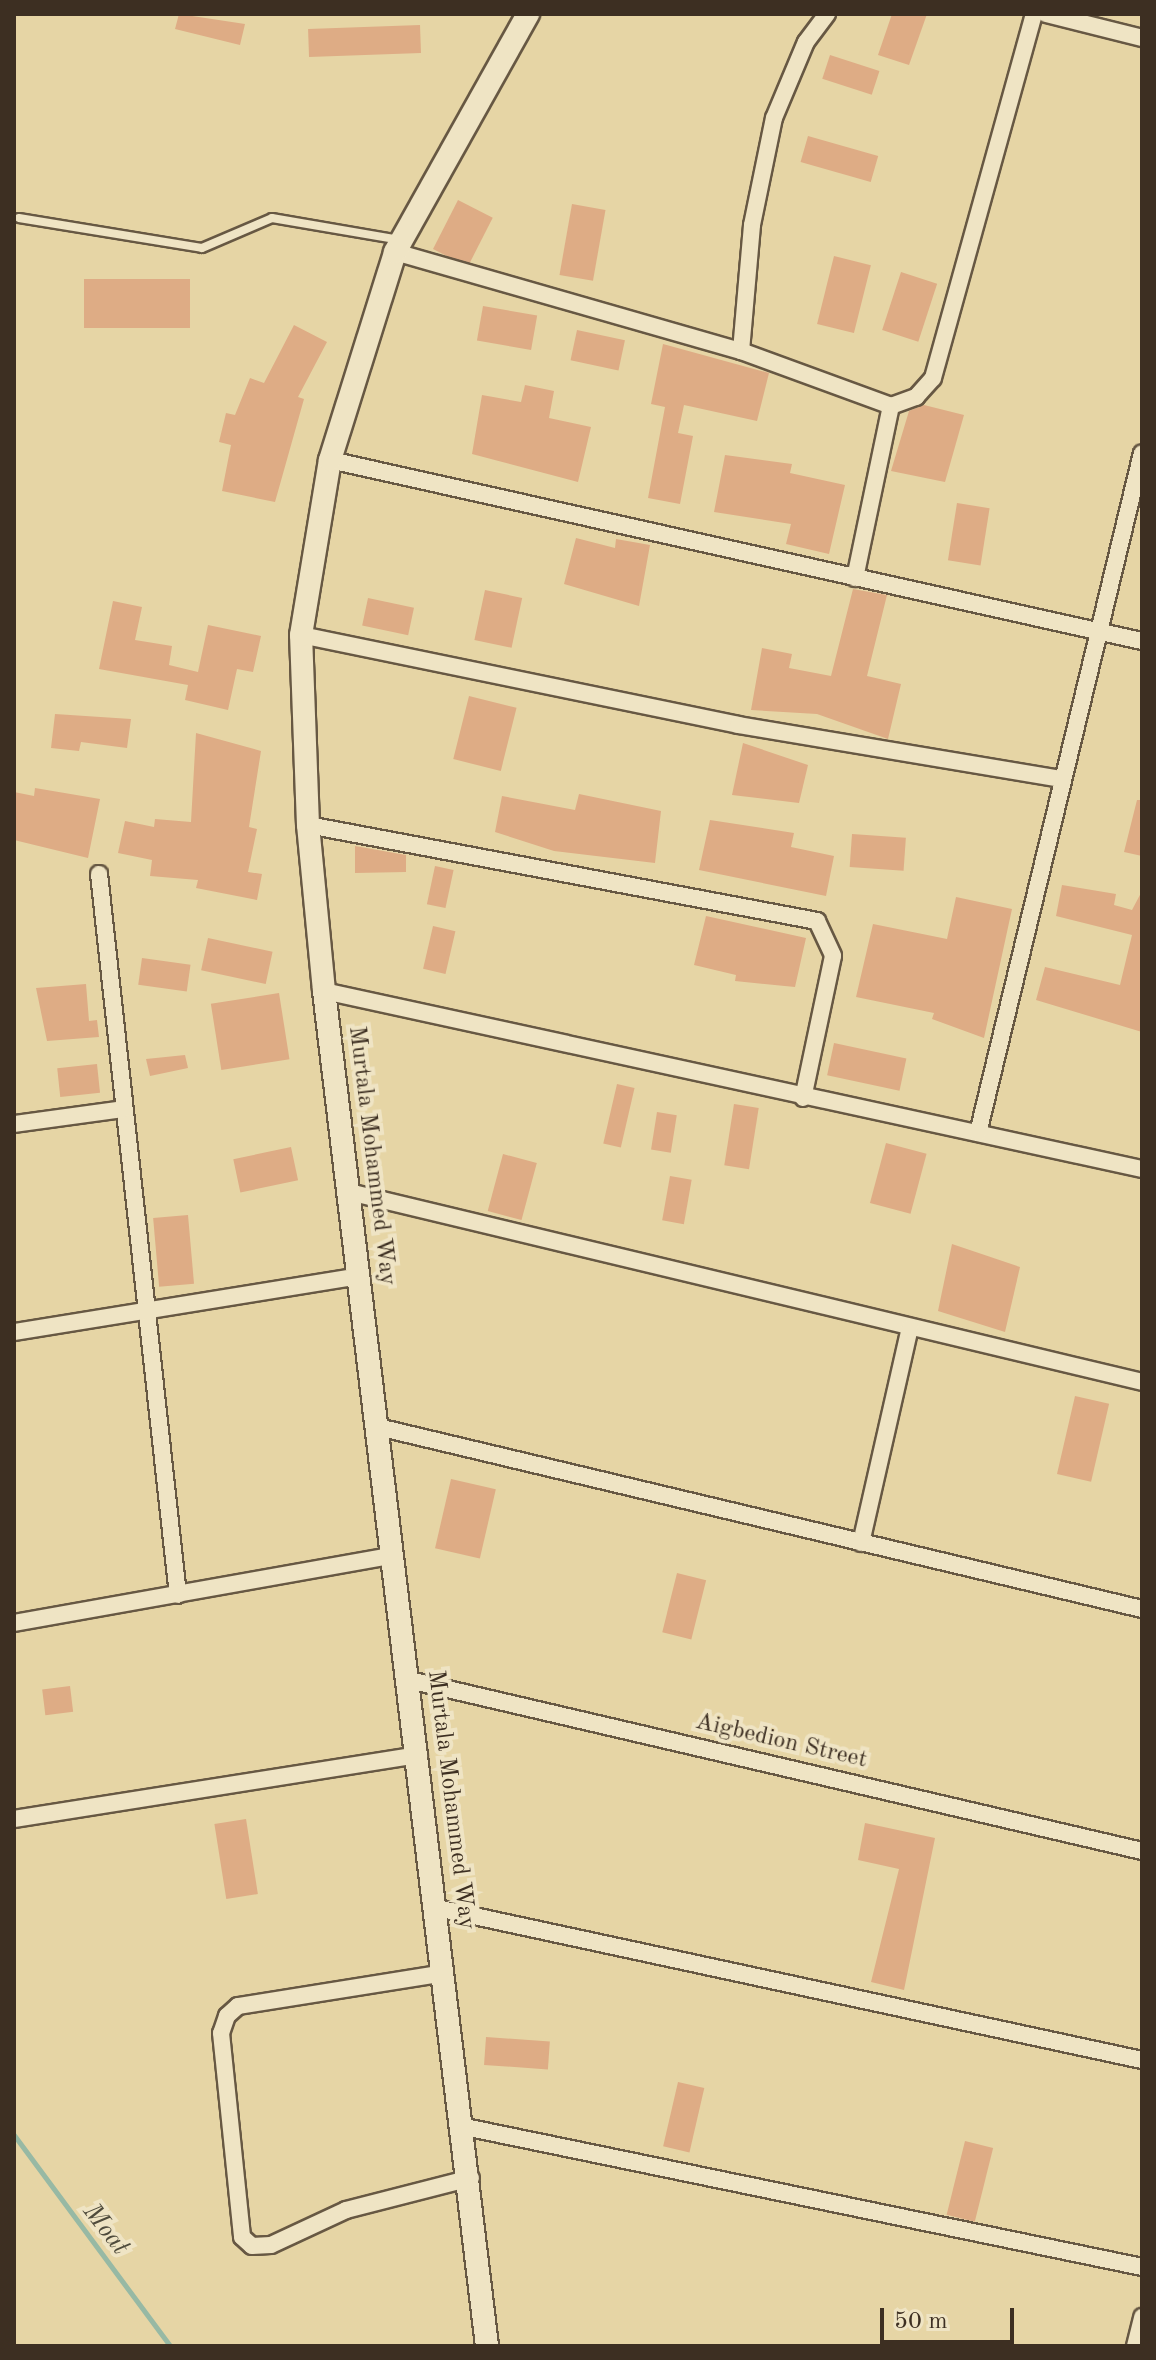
<!DOCTYPE html>
<style>
body{margin:0}
#map{position:relative;width:1156px;height:2360px;overflow:hidden;background:#e6d5a5;font-family:"Old Standard TT",serif}
div>[style]{position:absolute}
[style*='--x']{left:calc(var(--x)*1px);top:calc(var(--y)*1px);width:calc(var(--w)*1px);rotate:calc(var(--a)*1deg)}
.stream>*{height:5px;margin:-2.5px;padding:0 2.5px;transform-origin:2.5px;border-radius:2.5px;background:#97b9a4}
.building>*{inset:0;background:#deac85;transform-origin:0 0}
.roads{filter:drop-shadow(2px 0 #675843) drop-shadow(-2px 0 #675843) drop-shadow(0 2px #675843) drop-shadow(0 -2px #675843)}
.lane>*{height:8px;margin:-4px;padding:0 4px;transform-origin:4px;border-radius:4px;background:#efe4c4}
.street>*{height:16px;margin:-8px;padding:0 8px;transform-origin:8px;border-radius:8px;background:#efe4c4}
.secondary>*{height:22px;margin:-11px;padding:0 11px;transform-origin:11px;border-radius:11px;background:#efe4c4}
span{translate:-50% -50%;white-space:nowrap;text-align:center;line-height:1.15;-webkit-text-stroke:8px #efe4c4;paint-order:stroke}
.street-label{font-size:24px;color:#3d2f22}
.water-label{font-size:26px;color:#4f4b3c;font-style:italic}
.frame{position:absolute;inset:0;border:16px solid #3d2f22;pointer-events:none}
.scale{position:absolute;left:880px;top:2308px;width:134px;height:36px;box-sizing:border-box;border:4px solid #3d2f22;border-top:0;padding-left:10px;font-size:24px;line-height:28px;white-space:nowrap;color:#3d2f22;-webkit-text-stroke:6px #efe4c4;paint-order:stroke}
</style>
<div id="map">
<div class="stream">
<div style="--x:14;--y:2135;--w:262;--a:53.5"></div>
</div>
<div class="building">
<div style="clip-path:polygon(179px 14px,245px 24px,240px 45px,175px 29px)"></div>
<div style="clip-path:polygon(892px 14px,927px 14px,909px 65px,878px 55px)"></div>
<div style="left:420px;top:25px;width:28px;height:112px;rotate:88deg"></div>
<div style="left:830px;top:55px;width:52px;height:25px;rotate:18deg"></div>
<div style="left:808px;top:136px;width:73px;height:27px;rotate:16deg"></div>
<div style="left:458px;top:200px;width:39px;height:55px;rotate:27deg"></div>
<div style="left:572px;top:204px;width:34px;height:72px;rotate:10deg"></div>
<div style="left:834px;top:256px;width:38px;height:70px;rotate:14deg"></div>
<div style="left:901px;top:272px;width:38px;height:61px;rotate:18deg"></div>
<div style="left:84px;top:279px;width:106px;height:49px"></div>
<div style="left:483px;top:306px;width:55px;height:35px;rotate:10deg"></div>
<div style="clip-path:polygon(294px 325px,327px 342px,298px 397px,304px 399px,275px 502px,222px 491px,231px 445px,219px 442px,226px 413px,235px 415px,250px 378px,264px 383px)"></div>
<div style="left:577px;top:330px;width:49px;height:31px;rotate:12deg"></div>
<div style="clip-path:polygon(663px 344px,769px 373px,757px 421px,684px 405px,678px 433px,693px 436px,680px 504px,648px 498px,665px 407px,651px 404px)"></div>
<div style="clip-path:polygon(525px 385px,554px 391px,549px 418px,591px 427px,578px 482px,472px 454px,482px 395px,521px 402px)"></div>
<div style="clip-path:polygon(924px 405px,964px 415px,945px 482px,891px 471px,909px 411px)"></div>
<div style="clip-path:polygon(725px 455px,792px 464px,790px 473px,845px 485px,829px 554px,786px 544px,791px 524px,714px 512px)"></div>
<div style="left:957px;top:503px;width:33px;height:58px;rotate:9deg"></div>
<div style="clip-path:polygon(576px 538px,615px 548px,616px 539px,650px 545px,639px 606px,564px 584px)"></div>
<div style="clip-path:polygon(853px 589px,887px 595px,867px 676px,901px 684px,888px 739px,817px 714px,751px 710px,762px 648px,792px 654px,789px 668px,831px 676px)"></div>
<div style="left:485px;top:590px;width:38px;height:51px;rotate:12deg"></div>
<div style="left:368px;top:598px;width:47px;height:28px;rotate:12deg"></div>
<div style="clip-path:polygon(113px 601px,142px 607px,135px 640px,172px 646px,169px 665px,198px 672px,208px 625px,261px 636px,253px 672px,237px 669px,228px 710px,185px 700px,188px 685px,99px 669px)"></div>
<div style="left:469px;top:696px;width:49px;height:65px;rotate:14deg"></div>
<div style="clip-path:polygon(55px 714px,131px 719px,127px 748px,81px 742px,79px 751px,51px 748px)"></div>
<div style="clip-path:polygon(196px 733px,261px 751px,249px 827px,257px 829px,248px 872px,262px 874px,257px 900px,196px 888px,198px 880px,150px 876px,152px 860px,118px 853px,125px 821px,154px 827px,155px 819px,191px 822px)"></div>
<div style="clip-path:polygon(743px 743px,808px 765px,799px 803px,732px 795px)"></div>
<div style="clip-path:polygon(35px 788px,100px 799px,88px 858px,14px 840px,14px 792px,34px 796px)"></div>
<div style="clip-path:polygon(579px 794px,661px 811px,655px 863px,554px 851px,495px 832px,502px 796px,575px 810px)"></div>
<div style="clip-path:polygon(1137px 800px,1142px 800px,1142px 856px,1124px 852px)"></div>
<div style="clip-path:polygon(710px 820px,794px 833px,791px 847px,834px 856px,826px 896px,699px 870px)"></div>
<div style="left:852px;top:834px;width:54px;height:33px;rotate:4deg"></div>
<div style="clip-path:polygon(355px 846px,406px 855px,406px 872px,355px 873px)"></div>
<div style="left:435px;top:866px;width:19px;height:39px;rotate:12deg"></div>
<div style="clip-path:polygon(1062px 885px,1116px 894px,1114px 905px,1132px 910px,1142px 891px,1142px 1032px,1036px 1000px,1045px 967px,1120px 985px,1132px 935px,1056px 916px)"></div>
<div style="clip-path:polygon(956px 897px,1012px 909px,984px 1038px,932px 1019px,934px 1013px,856px 997px,873px 924px,947px 939px)"></div>
<div style="clip-path:polygon(706px 916px,806px 938px,795px 987px,735px 981px,736px 975px,694px 965px)"></div>
<div style="left:433px;top:926px;width:23px;height:44px;rotate:13deg"></div>
<div style="left:208px;top:938px;width:66px;height:33px;rotate:12deg"></div>
<div style="left:142px;top:958px;width:49px;height:27px;rotate:8deg"></div>
<div style="clip-path:polygon(86px 984px,89px 1021px,97px 1020px,99px 1037px,47px 1041px,36px 988px)"></div>
<div style="left:279px;top:993px;width:67px;height:69px;rotate:81deg"></div>
<div style="left:834px;top:1043px;width:74px;height:33px;rotate:12deg"></div>
<div style="clip-path:polygon(185px 1055px,188px 1068px,150px 1076px,146px 1059px)"></div>
<div style="left:97px;top:1064px;width:29px;height:40px;rotate:84deg"></div>
<div style="left:617px;top:1084px;width:18px;height:61px;rotate:13deg"></div>
<div style="left:734px;top:1104px;width:25px;height:62px;rotate:9deg"></div>
<div style="left:657px;top:1112px;width:20px;height:38px;rotate:9deg"></div>
<div style="left:886px;top:1143px;width:42px;height:62px;rotate:15deg"></div>
<div style="left:291px;top:1147px;width:34px;height:59px;rotate:78deg"></div>
<div style="left:503px;top:1154px;width:35px;height:59px;rotate:15deg"></div>
<div style="left:670px;top:1176px;width:22px;height:45px;rotate:10deg"></div>
<div style="left:188px;top:1215px;width:69px;height:35px;rotate:85deg"></div>
<div style="clip-path:polygon(952px 1244px,1020px 1267px,1005px 1332px,938px 1311px)"></div>
<div style="left:1075px;top:1396px;width:35px;height:80px;rotate:13deg"></div>
<div style="left:451px;top:1479px;width:46px;height:71px;rotate:13deg"></div>
<div style="left:677px;top:1573px;width:30px;height:61px;rotate:14deg"></div>
<div style="left:70px;top:1686px;width:26px;height:28px;rotate:83deg"></div>
<div style="left:246px;top:1819px;width:76px;height:32px;rotate:81deg"></div>
<div style="clip-path:polygon(865px 1823px,935px 1838px,904px 1990px,871px 1982px,899px 1869px,858px 1860px)"></div>
<div style="left:486px;top:2037px;width:64px;height:28px;rotate:4deg"></div>
<div style="left:678px;top:2082px;width:27px;height:66px;rotate:13deg"></div>
<div style="left:965px;top:2141px;width:29px;height:76px;rotate:14deg"></div>
</div>
<div class="roads">
<div class="lane">
<div style="--x:19;--y:218;--w:185;--a:9.3"></div>
<div style="--x:202;--y:248;--w:76;--a:-23.2"></div>
<div style="--x:272;--y:218;--w:131;--a:9.7"></div>
</div>
<div class="street">
<div style="--x:1046;--y:14;--w:99;--a:14"></div>
<div style="--x:395;--y:252;--w:360;--a:16"></div>
<div style="--x:741;--y:351;--w:160;--a:20.1"></div>
<div style="--x:891;--y:406;--w:27;--a:-20"></div>
<div style="--x:916;--y:397;--w:25;--a:-48"></div>
<div style="--x:933;--y:378;--w:378;--a:-74.5"></div>
<div style="--x:741;--y:351;--w:126;--a:-85"></div>
<div style="--x:752;--y:225;--w:109;--a:-78.4"></div>
<div style="--x:774;--y:118;--w:82;--a:-67.2"></div>
<div style="--x:806;--y:42;--w:35;--a:-53"></div>
<div style="--x:330;--y:460;--w:832;--a:12.57"></div>
<div style="--x:855;--y:578;--w:176;--a:-78.2"></div>
<div style="--x:301;--y:635;--w:446;--a:11.6"></div>
<div style="--x:738;--y:725;--w:328;--a:9.5"></div>
<div style="--x:308;--y:825;--w:518;--a:10.68"></div>
<div style="--x:817;--y:921;--w:38;--a:65"></div>
<div style="--x:833;--y:956;--w:145;--a:101.9"></div>
<div style="--x:99;--y:874;--w:725;--a:83.75"></div>
<div style="--x:324;--y:991;--w:837;--a:12.28"></div>
<div style="--x:14;--y:1124;--w:111;--a:-7.8"></div>
<div style="--x:978;--y:1133;--w:699;--a:-76.44"></div>
<div style="--x:349;--y:1192;--w:815;--a:13.47"></div>
<div style="--x:14;--y:1332;--w:351;--a:-9.2"></div>
<div style="--x:378;--y:1427;--w:785;--a:13.4"></div>
<div style="--x:861;--y:1543;--w:221;--a:-77.2"></div>
<div style="--x:14;--y:1623;--w:386;--a:-10.1"></div>
<div style="--x:409;--y:1680;--w:753;--a:13.13"></div>
<div style="--x:14;--y:1819;--w:410;--a:-9"></div>
<div style="--x:437;--y:1908;--w:721;--a:12.17"></div>
<div style="--x:445;--y:1973;--w:210;--a:170.9"></div>
<div style="--x:238;--y:2006;--w:15;--a:138"></div>
<div style="--x:227;--y:2016;--w:18;--a:109"></div>
<div style="--x:221;--y:2033;--w:205;--a:84.1"></div>
<div style="--x:242;--y:2237;--w:13;--a:42"></div>
<div style="--x:252;--y:2246;--w:19;--a:-3"></div>
<div style="--x:271;--y:2245;--w:83;--a:-25"></div>
<div style="--x:346;--y:2210;--w:129;--a:-14.4"></div>
<div style="--x:465;--y:2127;--w:691;--a:11.68"></div>
<div style="--x:1135;--y:2346;--w:30;--a:-76"></div>
</div>
<div class="secondary">
<div style="--x:487;--y:2346;--w:1365;--a:-96.86"></div>
<div style="--x:324;--y:991;--w:167;--a:-95.5"></div>
<div style="--x:308;--y:825;--w:190;--a:-92.1"></div>
<div style="--x:301;--y:635;--w:177;--a:-80.6"></div>
<div style="--x:330;--y:460;--w:218;--a:-72.6"></div>
<div style="--x:395;--y:252;--w:273;--a:-60.8"></div>
</div>
</div>
<div class="street-label">
<span style="left:371px;top:1156px;rotate:83deg">Murtala Mohammed Way</span>
<span style="left:781px;top:1742px;rotate:13deg">Aigbedion Street</span>
<span style="left:450px;top:1800px;rotate:83deg">Murtala Mohammed Way</span>
</div>
<div class="water-label">
<span style="left:105px;top:2230px;rotate:52deg">Moat</span>
</div>
<div class="frame"></div>
<div class="scale">50 m</div>
</div>
